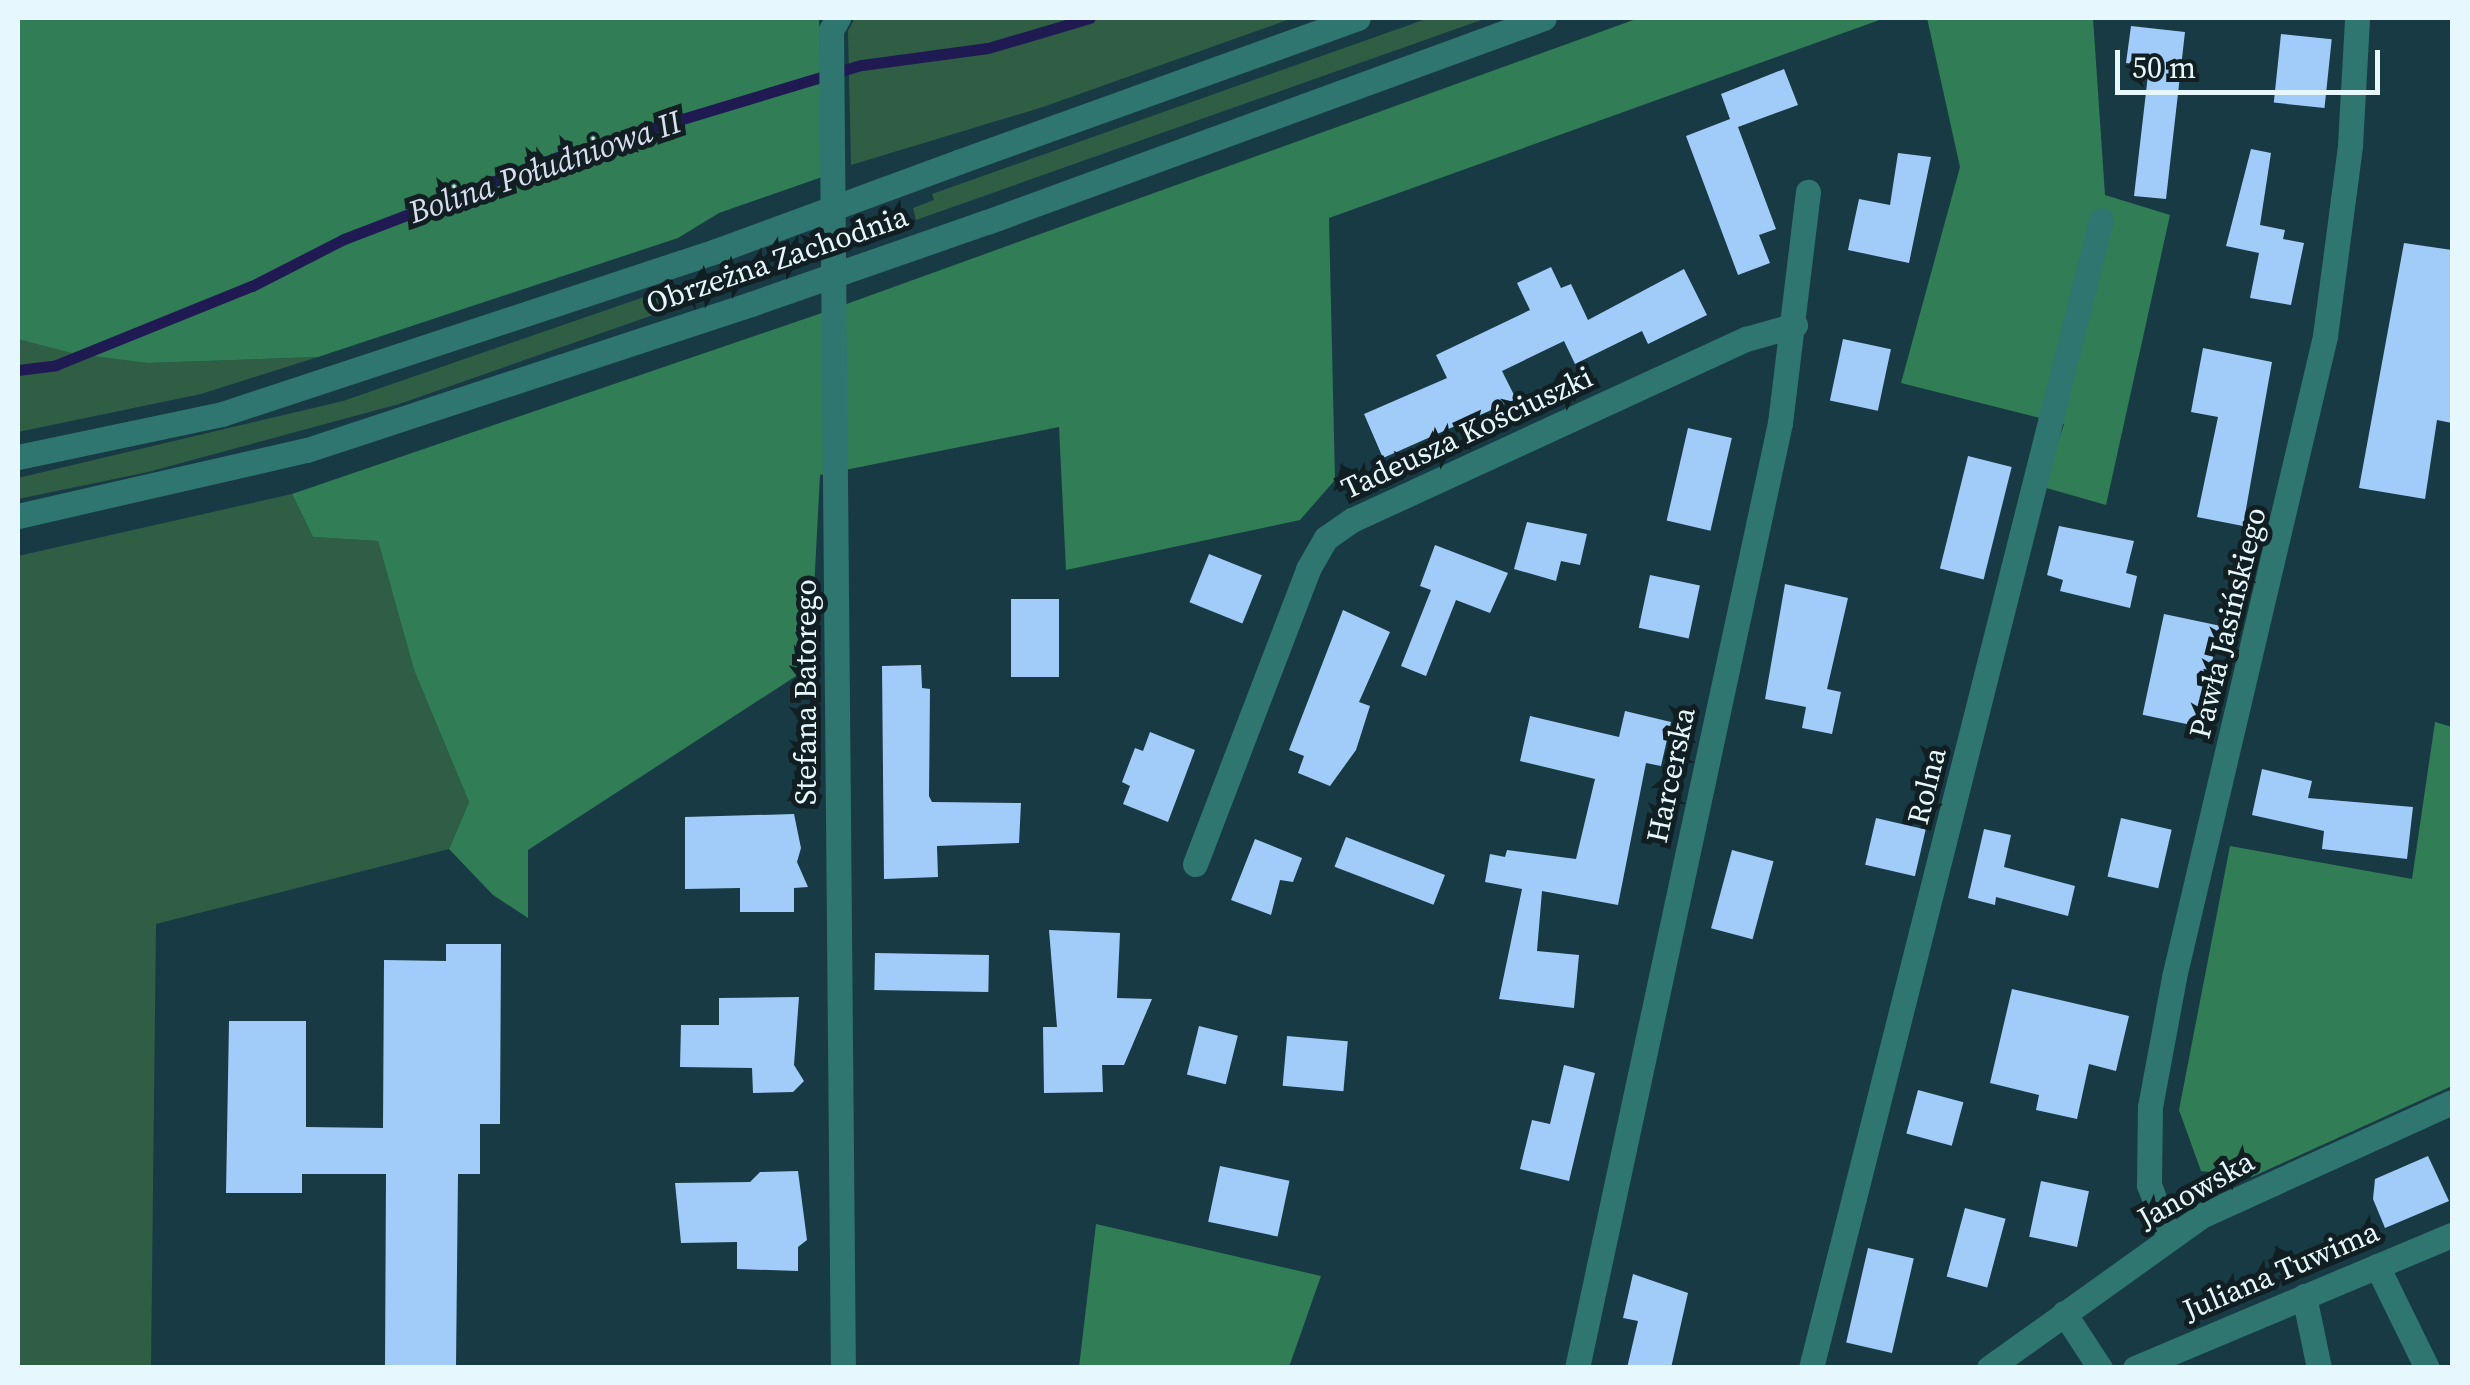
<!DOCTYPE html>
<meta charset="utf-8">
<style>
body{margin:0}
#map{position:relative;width:2470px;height:1385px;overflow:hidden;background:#183a44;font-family:"Source Serif 4",serif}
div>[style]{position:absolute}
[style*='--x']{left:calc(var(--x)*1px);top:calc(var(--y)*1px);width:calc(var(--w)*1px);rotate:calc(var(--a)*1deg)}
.green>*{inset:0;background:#2f5e44}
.forest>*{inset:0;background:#317d56}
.stream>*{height:11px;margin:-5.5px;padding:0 5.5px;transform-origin:5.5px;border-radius:5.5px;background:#1f1b52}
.building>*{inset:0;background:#a1ccf9;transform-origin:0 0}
.minor>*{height:25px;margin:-12.5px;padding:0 12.5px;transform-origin:12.5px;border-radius:12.5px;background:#2f7671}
.minor-bridge>*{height:25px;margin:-12.5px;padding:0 12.5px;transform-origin:12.5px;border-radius:12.5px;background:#2f7671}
span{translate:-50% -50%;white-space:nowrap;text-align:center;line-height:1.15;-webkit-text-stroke:10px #111f23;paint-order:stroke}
.street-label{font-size:30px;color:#e6f8fe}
.water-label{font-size:32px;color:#dbddf0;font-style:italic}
.frame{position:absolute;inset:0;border:20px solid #e6f8fe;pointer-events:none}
.scale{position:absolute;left:2115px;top:50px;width:265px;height:45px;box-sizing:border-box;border:5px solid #e6f8fe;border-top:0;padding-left:12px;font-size:30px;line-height:35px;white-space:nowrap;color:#e6f8fe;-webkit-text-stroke:8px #111f23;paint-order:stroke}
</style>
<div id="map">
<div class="green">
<div style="clip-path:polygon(855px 18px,1293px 18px,1043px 107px,851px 165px,848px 31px)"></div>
<div style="clip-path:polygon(1429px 18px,1487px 18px,916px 220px,913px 208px,934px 200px,932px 194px)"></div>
<div style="clip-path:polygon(728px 268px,739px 285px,399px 404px,148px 472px,18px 499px,18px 478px,343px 401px)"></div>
<div style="clip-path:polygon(18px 339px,148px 363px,318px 357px,201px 394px,18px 432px)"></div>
<div style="clip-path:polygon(292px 494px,313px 537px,378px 541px,414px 670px,469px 802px,449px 849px,156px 924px,151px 1367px,18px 1368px,18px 556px)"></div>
</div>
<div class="forest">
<div style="clip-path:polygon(18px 18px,819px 18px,825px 176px,719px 213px,678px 238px,318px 357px,148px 363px,72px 353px,18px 339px)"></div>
<div style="clip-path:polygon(1639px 18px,1885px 18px,1329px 218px,1335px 480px,1300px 520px,1066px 570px,1059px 427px,820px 475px,810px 667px,528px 850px,528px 918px,493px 895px,449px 849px,469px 802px,414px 670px,378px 541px,313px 537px,292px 494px,816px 315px)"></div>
<div style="clip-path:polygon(1927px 18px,2093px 18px,2105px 195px,2170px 215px,2106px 505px,2043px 487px,2064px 424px,1901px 383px,1960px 167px)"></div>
<div style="clip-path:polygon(2435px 722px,2452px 727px,2452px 1086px,2252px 1177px,2201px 1171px,2179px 1110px,2230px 846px,2412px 879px)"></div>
<div style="clip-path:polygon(1096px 1224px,1321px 1276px,1289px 1367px,1079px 1367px)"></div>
</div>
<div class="stream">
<div style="--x:18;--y:370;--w:38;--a:-7"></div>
<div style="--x:56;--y:365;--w:211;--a:-22"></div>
<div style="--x:252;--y:286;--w:103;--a:-27.1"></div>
<div style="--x:344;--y:239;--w:235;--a:-21"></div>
<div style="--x:563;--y:155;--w:312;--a:-16.8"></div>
<div style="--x:862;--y:65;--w:127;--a:-7.7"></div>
<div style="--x:988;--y:48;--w:106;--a:-16.4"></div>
</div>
<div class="building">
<div style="clip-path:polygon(2131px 26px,2185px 32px,2166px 199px,2134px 196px,2149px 66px,2126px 63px)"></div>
<div style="left:2281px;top:34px;width:51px;height:69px;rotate:6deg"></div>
<div style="clip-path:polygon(1784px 69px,1798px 105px,1738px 127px,1776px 229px,1759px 235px,1770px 263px,1738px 275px,1686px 136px,1730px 119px,1721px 94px)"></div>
<div style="clip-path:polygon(2251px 149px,2271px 153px,2260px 225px,2285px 230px,2283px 239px,2304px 243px,2291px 305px,2250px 298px,2259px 253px,2226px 246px)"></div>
<div style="clip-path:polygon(1898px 153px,1931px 157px,1909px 263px,1848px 250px,1859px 199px,1890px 205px)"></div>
<div style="clip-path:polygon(2404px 243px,2452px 250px,2452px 423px,2437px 420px,2425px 499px,2359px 488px)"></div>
<div style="clip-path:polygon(1551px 267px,1561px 288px,1571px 284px,1588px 320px,1684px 269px,1707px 315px,1648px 344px,1642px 331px,1575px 364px,1564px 341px,1502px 371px,1516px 399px,1383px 458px,1364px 414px,1447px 378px,1436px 355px,1530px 310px,1517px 283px)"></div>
<div style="left:1843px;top:339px;width:49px;height:63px;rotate:12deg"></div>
<div style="clip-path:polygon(2203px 348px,2272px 362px,2243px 526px,2197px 517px,2218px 417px,2191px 412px)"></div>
<div style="left:1688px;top:428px;width:45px;height:95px;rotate:13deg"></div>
<div style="left:1968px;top:456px;width:45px;height:116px;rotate:14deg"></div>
<div style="clip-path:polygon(1527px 522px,1587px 534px,1580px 565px,1561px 561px,1556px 581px,1514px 569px)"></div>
<div style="clip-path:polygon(2059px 526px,2134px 541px,2126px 573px,2137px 576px,2130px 608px,2060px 591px,2063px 580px,2047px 575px)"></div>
<div style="clip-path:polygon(1435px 545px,1508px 573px,1490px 613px,1456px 600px,1426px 676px,1401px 666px,1431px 590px,1420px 586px)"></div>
<div style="left:1209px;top:554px;width:57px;height:52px;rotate:22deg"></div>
<div style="left:1650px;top:575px;width:51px;height:54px;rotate:12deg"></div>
<div style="clip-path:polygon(1785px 584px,1848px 598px,1827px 689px,1841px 692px,1832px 734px,1802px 728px,1806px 707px,1765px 699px)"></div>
<div style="left:1059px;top:599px;width:78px;height:48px;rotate:90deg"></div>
<div style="clip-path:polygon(1343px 610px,1390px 632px,1359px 702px,1370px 706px,1356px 750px,1330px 786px,1298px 773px,1304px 756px,1289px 750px)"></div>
<div style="left:2164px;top:614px;width:57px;height:103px;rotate:12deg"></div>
<div style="clip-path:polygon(921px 665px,922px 688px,930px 689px,929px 796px,932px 802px,1021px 803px,1019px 843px,937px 846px,938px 877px,884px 879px,882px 666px)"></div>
<div style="clip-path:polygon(1625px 711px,1671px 722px,1661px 766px,1646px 763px,1618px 905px,1542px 891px,1537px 951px,1579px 955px,1574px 1008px,1499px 999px,1522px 889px,1485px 882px,1490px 854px,1505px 857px,1507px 850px,1576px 859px,1595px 779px,1520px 761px,1530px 716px,1619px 737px)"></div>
<div style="clip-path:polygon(1150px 732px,1195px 750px,1168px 822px,1123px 804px,1130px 786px,1122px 782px,1135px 748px,1143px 751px)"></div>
<div style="clip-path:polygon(2262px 769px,2312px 781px,2308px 798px,2413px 807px,2407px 859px,2322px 849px,2324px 831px,2252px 815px)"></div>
<div style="clip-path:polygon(794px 814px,801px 848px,797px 862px,808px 887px,794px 888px,794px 912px,740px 912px,740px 888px,685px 889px,685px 817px)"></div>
<div style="left:1876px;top:818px;width:51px;height:48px;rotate:13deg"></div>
<div style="left:2121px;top:818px;width:52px;height:60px;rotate:13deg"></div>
<div style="clip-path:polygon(1984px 829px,2011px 835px,2004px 867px,2075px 886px,2068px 916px,1996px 897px,1995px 905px,1968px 898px)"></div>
<div style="left:1346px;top:837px;width:106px;height:32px;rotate:21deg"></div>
<div style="clip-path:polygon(1255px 839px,1302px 858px,1293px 882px,1280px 880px,1271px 915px,1231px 900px)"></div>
<div style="left:1732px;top:850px;width:43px;height:81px;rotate:15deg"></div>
<div style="clip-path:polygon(1049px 930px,1120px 933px,1117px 998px,1152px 999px,1124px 1065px,1102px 1065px,1103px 1092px,1044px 1093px,1043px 1027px,1057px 1027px)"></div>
<div style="clip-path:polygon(446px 944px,501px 944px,500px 1124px,480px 1124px,480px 1174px,458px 1174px,456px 1368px,385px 1368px,386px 1174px,302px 1174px,302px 1193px,226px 1193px,229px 1021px,306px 1021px,306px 1127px,383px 1128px,384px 960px,446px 961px)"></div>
<div style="left:875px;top:953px;width:114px;height:37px;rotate:1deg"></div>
<div style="clip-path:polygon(2012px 989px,2129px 1016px,2116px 1071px,2089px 1064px,2077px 1119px,2036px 1110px,2039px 1095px,1990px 1083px)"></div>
<div style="clip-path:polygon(799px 997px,794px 1065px,804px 1081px,793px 1092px,753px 1093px,752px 1068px,680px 1067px,681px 1025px,719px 1025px,719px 998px)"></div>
<div style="left:1199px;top:1026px;width:40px;height:50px;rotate:14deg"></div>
<div style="left:1287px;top:1036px;width:61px;height:50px;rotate:5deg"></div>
<div style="clip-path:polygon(1564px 1065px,1595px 1073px,1569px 1181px,1520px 1169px,1532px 1120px,1550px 1124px)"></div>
<div style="left:1918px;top:1090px;width:47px;height:45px;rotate:15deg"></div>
<div style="clip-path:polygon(2428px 1156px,2449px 1201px,2385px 1228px,2373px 1199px,2375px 1179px)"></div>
<div style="left:1220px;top:1166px;width:71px;height:57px;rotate:12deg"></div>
<div style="clip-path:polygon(798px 1171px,807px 1240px,798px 1247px,798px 1271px,737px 1269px,737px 1242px,681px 1243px,675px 1183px,750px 1182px,760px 1172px)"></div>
<div style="left:2041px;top:1181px;width:49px;height:57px;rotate:12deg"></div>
<div style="left:1965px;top:1208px;width:42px;height:71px;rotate:15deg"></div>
<div style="left:1868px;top:1248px;width:47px;height:97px;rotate:13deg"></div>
<div style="clip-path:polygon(1633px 1274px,1688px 1293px,1671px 1368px,1627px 1368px,1638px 1321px,1623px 1318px)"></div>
</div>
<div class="minor">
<div style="--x:838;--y:18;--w:14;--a:120"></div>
<div style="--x:831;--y:30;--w:1338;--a:89.49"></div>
<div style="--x:958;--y:162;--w:425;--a:-19.8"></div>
<div style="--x:987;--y:222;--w:593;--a:-20.12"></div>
<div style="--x:18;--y:457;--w:208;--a:-11.9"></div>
<div style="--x:222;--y:414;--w:520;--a:-18.26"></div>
<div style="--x:18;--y:516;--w:296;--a:-12.9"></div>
<div style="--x:307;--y:450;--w:467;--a:-18.2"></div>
<div style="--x:1195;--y:864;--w:316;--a:-69"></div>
<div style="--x:1308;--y:569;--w:36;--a:-60"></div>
<div style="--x:1326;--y:538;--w:32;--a:-35"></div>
<div style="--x:1352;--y:520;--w:434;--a:-24.7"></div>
<div style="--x:1746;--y:339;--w:51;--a:-15.9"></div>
<div style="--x:2169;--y:1237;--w:56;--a:-111"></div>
<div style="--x:2149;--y:1185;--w:78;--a:-89.3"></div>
<div style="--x:2150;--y:1107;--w:132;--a:-79.5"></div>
<div style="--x:2174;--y:977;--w:659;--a:-76.74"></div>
<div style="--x:2325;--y:336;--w:193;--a:-82.5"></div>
<div style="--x:2350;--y:145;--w:127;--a:-86.8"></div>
<div style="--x:2377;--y:1266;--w:114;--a:63.9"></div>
<div style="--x:2304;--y:1296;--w:74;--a:78.2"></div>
<div style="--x:2064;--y:1313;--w:66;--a:56.8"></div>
<div style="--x:1577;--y:1368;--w:967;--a:-77.88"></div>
<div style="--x:1780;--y:423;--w:233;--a:-83.1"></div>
<div style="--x:1811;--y:1368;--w:1184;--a:-75.82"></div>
<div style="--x:1989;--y:1368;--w:263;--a:-35.6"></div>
<div style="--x:2203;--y:1215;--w:273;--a:-24.4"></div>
<div style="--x:2135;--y:1368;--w:344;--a:-22.8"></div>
</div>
<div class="minor-bridge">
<div style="--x:716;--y:251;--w:258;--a:-20.2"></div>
<div style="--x:751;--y:304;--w:250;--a:-19.2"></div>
</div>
<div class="street-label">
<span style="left:777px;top:260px;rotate:-19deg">Obrzeżna Zachodnia</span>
<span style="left:1467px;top:433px;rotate:-25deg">Tadeusza Kościuszki</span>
<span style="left:2228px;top:623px;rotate:-76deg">Pawła Jasińskiego</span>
<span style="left:806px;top:692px;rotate:-90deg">Stefana Batorego</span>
<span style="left:1671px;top:775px;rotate:-78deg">Harcerska</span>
<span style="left:1927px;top:786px;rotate:-76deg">Rolna</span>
<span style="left:2196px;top:1190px;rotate:-29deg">Janowska</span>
<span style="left:2281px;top:1271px;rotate:-23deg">Juliana Tuwima</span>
</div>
<div class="water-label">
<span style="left:545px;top:167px;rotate:-19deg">Bolina Południowa II</span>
</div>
<div class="frame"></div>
<div class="scale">50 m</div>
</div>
